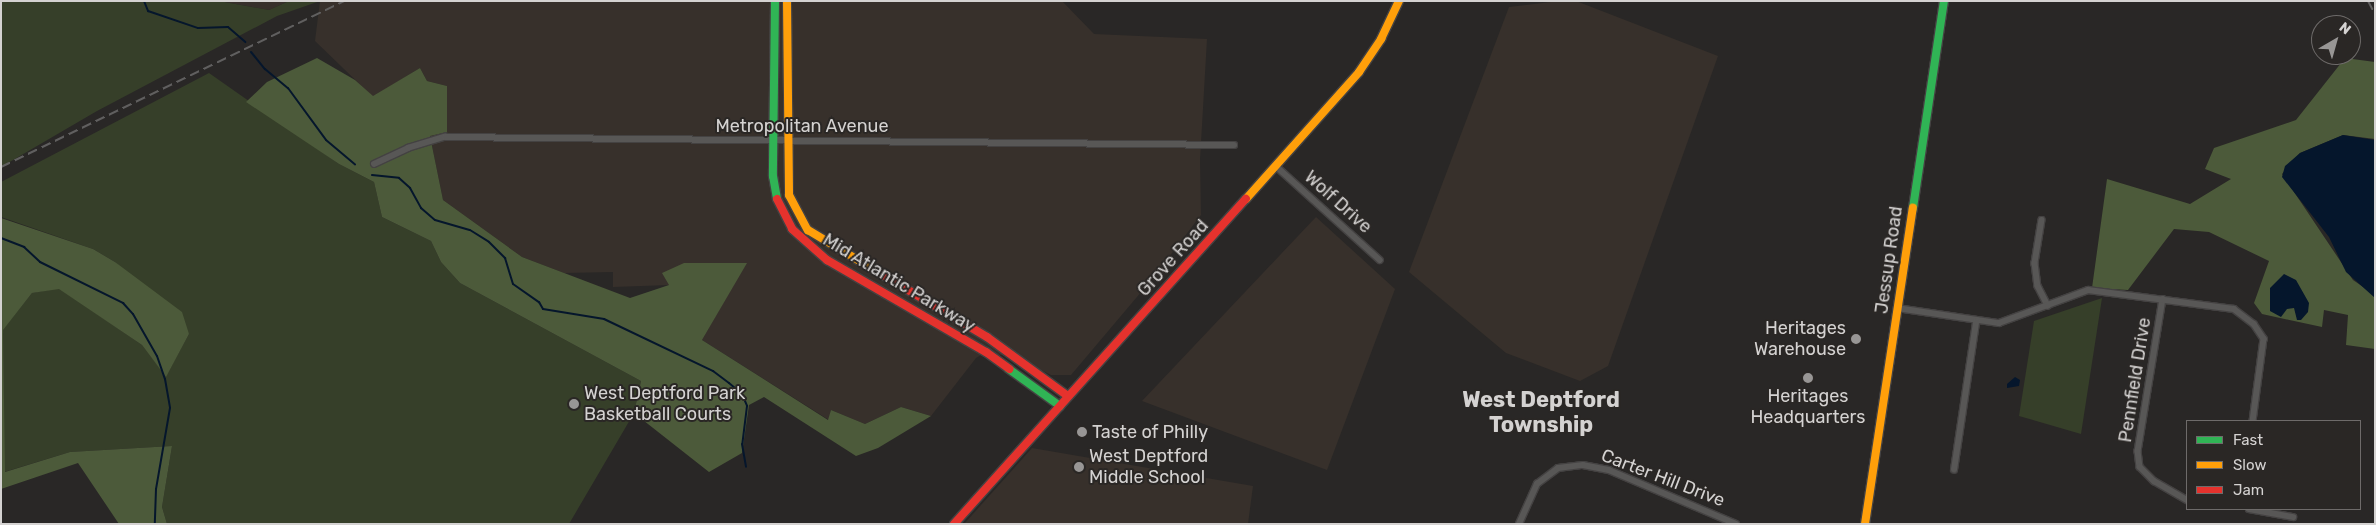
<!DOCTYPE html>
<style>
body{margin:0}
#map{position:relative;width:2376px;height:525px;overflow:hidden;background:#292726;font-family:Rubik,sans-serif}
div>[style]{position:absolute}
[style*='--x']{left:calc(var(--x)*1px);top:calc(var(--y)*1px);width:calc(var(--w)*1px);rotate:calc(var(--a)*1deg)}
.built>*{inset:0;background:#37302b}
.green>*{inset:0;background:#363f29}
.forest>*{inset:0;background:#4c5a3a}
.water>*{inset:0;background:#05162c}
.stream>*{height:2px;margin:-1px;padding:0 1px;transform-origin:1px;border-radius:1px;background:#05162c}
.roads{filter:drop-shadow(1px 0 #444242) drop-shadow(-1px 0 #444242) drop-shadow(0 1px #444242) drop-shadow(0 -1px #444242)}
.street>*{height:5.5px;margin:-2.75px;padding:0 2.75px;transform-origin:2.75px;border-radius:2.75px;background:#585756}
.fast>*{height:8px;margin:-4px;padding:0 4px;transform-origin:4px;border-radius:4px;background:#30b455}
.slow>*{height:8px;margin:-4px;padding:0 4px;transform-origin:4px;border-radius:4px;background:#ff9f0a}
.jam>*{height:8px;margin:-4px;padding:0 4px;transform-origin:4px;border-radius:4px;background:#e5322d}
.rail>*{height:2px;margin-top:-1px;transform-origin:0;background:repeating-linear-gradient(90deg,#605f5f 0 10px,transparent 0 15px)}
.dots>*{width:14px;height:14px;translate:-50% -50%;box-sizing:border-box;border:2px solid #2a2725;border-radius:50%}
span{translate:-50% -50%;white-space:nowrap;text-align:center;line-height:1.15;-webkit-text-stroke:4px #2a2725;paint-order:stroke}
.street-label{font-size:18px;color:#d4d2d1}
.poi-label{font-size:18px;color:#d4d2d1}
.right{translate:-100% -50%;text-align:right}
.left{translate:0 -50%;text-align:left}
.district-label{font-size:22px;color:#d4d2d1;font-weight:700}
.frame{position:absolute;inset:0;border:2px solid #d4d2d1;pointer-events:none}
.legend{position:absolute;left:2186px;top:420px;width:175px;height:90px;box-sizing:border-box;background:#2a2725;border:1px solid #6e6b6a;margin:0;padding:6px 9px;list-style:none;font-size:15px;color:#d4d2d1}
.legend li{display:flex;align-items:center;gap:10px;height:25px}
.legend b{width:25px;border:1px solid #6e6b6a}
.north{position:absolute;left:2311px;top:15px;width:50px;height:50px;box-sizing:border-box;background:#2a2725;border:1px solid #6e6b6a;border-radius:50%;rotate:38deg;font-size:14px;font-weight:700;line-height:20px;text-align:center;color:#d4d2d1}
.north::after{content:'';display:block;margin:auto;width:18px;height:22px;background:#989695;clip-path:polygon(50% 0,100% 100%,50% 72%,0 100%)}
</style>
<div id="map">
<div class="built">
<div style="clip-path:polygon(219px 1px,289px 1px,269px 10px)"></div>
<div style="clip-path:polygon(320px 1px,1062px 1px,1094px 34px,1207px 39px,1200px 160px,1201px 215px,1153px 278px,1071px 375px,1051px 375px,1016px 358px,986px 352px,976px 358px,931px 416px,901px 407px,865px 424px,831px 410px,829px 420px,702px 340px,746px 263px,670px 285px,613px 287px,613px 272px,564px 273px,522px 257px,443px 200px,430px 136px,447px 86px,427px 81px,420px 68px,373px 97px,315px 41px)"></div>
<div style="clip-path:polygon(1559px 1px,1576px 1px,1718px 56px,1608px 366px,1580px 381px,1506px 353px,1409px 272px,1509px 7px)"></div>
<div style="clip-path:polygon(1316px 217px,1395px 289px,1327px 470px,1142px 401px)"></div>
<div style="clip-path:polygon(1032px 448px,1253px 486px,1248px 524px,964px 524px)"></div>
</div>
<div class="green">
<div style="clip-path:polygon(1px 1px,219px 1px,269px 10px,289px 1px,320px 1px,277px 16px,97px 111px,1px 167px)"></div>
<div style="clip-path:polygon(209px 73px,339px 164px,374px 182px,382px 217px,431px 241px,441px 262px,460px 283px,641px 381px,634px 413px,569px 524px,167px 524px,162px 507px,172px 446px,70px 452px,4px 472px,3px 329px,32px 293px,59px 288px,142px 345px,166px 376px,189px 334px,115px 262px,93px 249px,1px 217px,1px 182px)"></div>
<div style="clip-path:polygon(2102px 298px,2081px 434px,2019px 416px,2034px 321px)"></div>
</div>
<div class="forest">
<div style="clip-path:polygon(317px 58px,355px 80px,373px 96px,420px 68px,427px 81px,447px 86px,447px 132px,430px 136px,443px 200px,522px 257px,630px 298px,669px 285px,662px 273px,684px 263px,747px 263px,702px 340px,828px 420px,831px 410px,865px 424px,901px 407px,931px 416px,878px 448px,856px 456px,764px 397px,749px 405px,742px 453px,709px 472px,634px 413px,641px 381px,460px 283px,441px 262px,431px 241px,382px 217px,374px 182px,339px 164px,246px 102px,267px 82px)"></div>
<div style="clip-path:polygon(2345px 58px,2375px 62px,2375px 139px,2343px 135px,2300px 153px,2282px 174px,2353px 280px,2375px 295px,2375px 349px,2346px 345px,2348px 315px,2324px 310px,2322px 327px,2262px 314px,2254px 303px,2269px 261px,2209px 232px,2174px 229px,2128px 290px,2092px 288px,2107px 179px,2190px 204px,2231px 179px,2205px 169px,2214px 148px,2296px 120px)"></div>
<div style="clip-path:polygon(1px 218px,93px 249px,115px 262px,182px 312px,189px 334px,166px 377px,142px 345px,59px 289px,32px 293px,3px 330px,5px 472px,70px 452px,172px 446px,162px 507px,167px 524px,119px 524px,78px 463px,1px 489px)"></div>
</div>
<div class="water">
<div style="clip-path:polygon(2343px 135px,2375px 140px,2375px 298px,2346px 272px,2329px 237px,2282px 177px,2285px 166px,2300px 153px)"></div>
<div style="clip-path:polygon(2284px 274px,2296px 280px,2309px 303px,2308px 312px,2301px 320px,2297px 320px,2294px 308px,2287px 309px,2281px 317px,2270px 311px,2270px 288px)"></div>
<div style="clip-path:polygon(2015px 377px,2020px 380px,2019px 386px,2007px 388px,2007px 384px)"></div>
</div>
<div class="stream">
<div style="--x:144;--y:1;--w:11;--a:68"></div>
<div style="--x:148;--y:11;--w:53;--a:18.8"></div>
<div style="--x:198;--y:28;--w:30;--a:-2"></div>
<div style="--x:228;--y:27;--w:23;--a:41"></div>
<div style="--x:251;--y:52;--w:22;--a:51"></div>
<div style="--x:265;--y:69;--w:30;--a:40"></div>
<div style="--x:288;--y:88;--w:64;--a:53.8"></div>
<div style="--x:326;--y:140;--w:38;--a:40"></div>
<div style="--x:372;--y:175;--w:27;--a:6"></div>
<div style="--x:399;--y:178;--w:15;--a:42"></div>
<div style="--x:410;--y:188;--w:23;--a:61"></div>
<div style="--x:421;--y:208;--w:18;--a:41"></div>
<div style="--x:435;--y:220;--w:36;--a:16"></div>
<div style="--x:470;--y:230;--w:22;--a:32"></div>
<div style="--x:489;--y:242;--w:23;--a:45"></div>
<div style="--x:505;--y:258;--w:27;--a:73"></div>
<div style="--x:513;--y:284;--w:32;--a:35"></div>
<div style="--x:539;--y:302;--w:8;--a:60"></div>
<div style="--x:543;--y:309;--w:62;--a:9.3"></div>
<div style="--x:604;--y:319;--w:121;--a:25.5"></div>
<div style="--x:713;--y:371;--w:20;--a:37"></div>
<div style="--x:729;--y:383;--w:17;--a:40"></div>
<div style="--x:742;--y:394;--w:13;--a:67"></div>
<div style="--x:747;--y:406;--w:38;--a:97"></div>
<div style="--x:742;--y:444;--w:23;--a:80"></div>
<div style="--x:1;--y:238;--w:25;--a:21"></div>
<div style="--x:24;--y:247;--w:22;--a:43"></div>
<div style="--x:40;--y:262;--w:93;--a:26.3"></div>
<div style="--x:123;--y:303;--w:15;--a:48"></div>
<div style="--x:133;--y:314;--w:48;--a:60.3"></div>
<div style="--x:157;--y:356;--w:24;--a:71"></div>
<div style="--x:165;--y:379;--w:29;--a:80"></div>
<div style="--x:170;--y:408;--w:82;--a:99.8"></div>
<div style="--x:156;--y:489;--w:35;--a:92"></div>
</div>
<div class="roads">
<div class="street">
<div style="--x:374;--y:164;--w:38;--a:-25"></div>
<div style="--x:408;--y:148;--w:39;--a:-17"></div>
<div style="--x:445;--y:137;--w:789;--a:0.58"></div>
<div style="--x:1276;--y:166;--w:140;--a:42.1"></div>
<div style="--x:2042;--y:220;--w:44;--a:99.2"></div>
<div style="--x:2035;--y:263;--w:23;--a:83"></div>
<div style="--x:2038;--y:286;--w:22;--a:63"></div>
<div style="--x:2163;--y:299;--w:154;--a:99.3"></div>
<div style="--x:2138;--y:451;--w:16;--a:83"></div>
<div style="--x:2140;--y:467;--w:20;--a:45"></div>
<div style="--x:2154;--y:481;--w:38;--a:30"></div>
<div style="--x:1897;--y:308;--w:103;--a:8.4"></div>
<div style="--x:1999;--y:323;--w:95;--a:-20.3"></div>
<div style="--x:2088;--y:290;--w:147;--a:7.4"></div>
<div style="--x:2234;--y:309;--w:25;--a:37"></div>
<div style="--x:2254;--y:324;--w:18;--a:56"></div>
<div style="--x:2264;--y:339;--w:83;--a:97.6"></div>
<div style="--x:1954;--y:470;--w:150;--a:-81.5"></div>
<div style="--x:2249;--y:509;--w:45;--a:10.3"></div>
<div style="--x:1519;--y:524;--w:44;--a:-65.8"></div>
<div style="--x:1537;--y:484;--w:26;--a:-37"></div>
<div style="--x:1558;--y:468;--w:25;--a:-7"></div>
<div style="--x:1583;--y:465;--w:26;--a:11"></div>
<div style="--x:1609;--y:470;--w:138;--a:23"></div>
</div>
<div class="fast">
<div style="--x:775;--y:1;--w:175;--a:90.7"></div>
<div style="--x:773;--y:176;--w:23;--a:80"></div>
<div style="--x:1913;--y:208;--w:209;--a:-81.5"></div>
<div style="--x:1009;--y:369;--w:63;--a:36"></div>
</div>
<div class="slow">
<div style="--x:787;--y:1;--w:194;--a:89.4"></div>
<div style="--x:789;--y:195;--w:40;--a:62"></div>
<div style="--x:808;--y:230;--w:87;--a:31"></div>
<div style="--x:1246;--y:199;--w:170;--a:-48.3"></div>
<div style="--x:1359;--y:72;--w:40;--a:-56"></div>
<div style="--x:1381;--y:39;--w:42;--a:-64.7"></div>
<div style="--x:1865;--y:524;--w:320;--a:-81.4"></div>
</div>
<div class="jam">
<div style="--x:777;--y:199;--w:34;--a:63"></div>
<div style="--x:792;--y:229;--w:47;--a:41.5"></div>
<div style="--x:827;--y:260;--w:184;--a:30.1"></div>
<div style="--x:986;--y:352;--w:29;--a:36"></div>
<div style="--x:883;--y:275;--w:121;--a:30.8"></div>
<div style="--x:987;--y:337;--w:100;--a:36.1"></div>
<div style="--x:954;--y:524;--w:437;--a:-48.1"></div>
</div>
</div>
<div class="rail">
<div style="--x:2368;--y:1;--w:15;--a:62"></div>
<div style="--x:1;--y:167;--w:381;--a:-25.8"></div>
</div>
<div class="dots">
<div style="left:1856px;top:339px;background:#989695"></div>
<div style="left:1808px;top:378px;background:#989695"></div>
<div style="left:574px;top:404px;background:#989695"></div>
<div style="left:1082px;top:432px;background:#989695"></div>
<div style="left:1079px;top:467px;background:#989695"></div>
</div>
<div class="street-label">
<span style="left:802px;top:126px">Metropolitan Avenue</span>
<span style="left:1338px;top:202px;rotate:42deg">Wolf Drive</span>
<span style="left:1173px;top:258px;rotate:-48deg">Grove Road</span>
<span style="left:1889px;top:260px;rotate:-82deg">Jessup Road</span>
<span style="left:899px;top:283px;rotate:31deg">Mid Atlantic Parkway</span>
<span style="left:2135px;top:380px;rotate:-81deg">Pennfield Drive</span>
<span style="left:1663px;top:478px;rotate:21deg">Carter Hill Drive</span>
</div>
<div class="poi-label">
<span class="right" style="left:1846px;top:339px">Heritages<br>Warehouse</span>
<span class="left" style="left:584px;top:404px">West Deptford Park<br>Basketball Courts</span>
<span style="left:1808px;top:407px">Heritages<br>Headquarters</span>
<span class="left" style="left:1092px;top:432px">Taste of Philly</span>
<span class="left" style="left:1089px;top:467px">West Deptford<br>Middle School</span>
</div>
<div class="district-label">
<span style="left:1541px;top:412px">West Deptford<br>Township</span>
</div>
<div class="frame"></div>
<ul class="legend">
<li><b style="height:6px;background:#30b455"></b>Fast</li>
<li><b style="height:6px;background:#ff9f0a"></b>Slow</li>
<li><b style="height:6px;background:#e5322d"></b>Jam</li>
</ul>
<div class="north">N</div>
</div>
